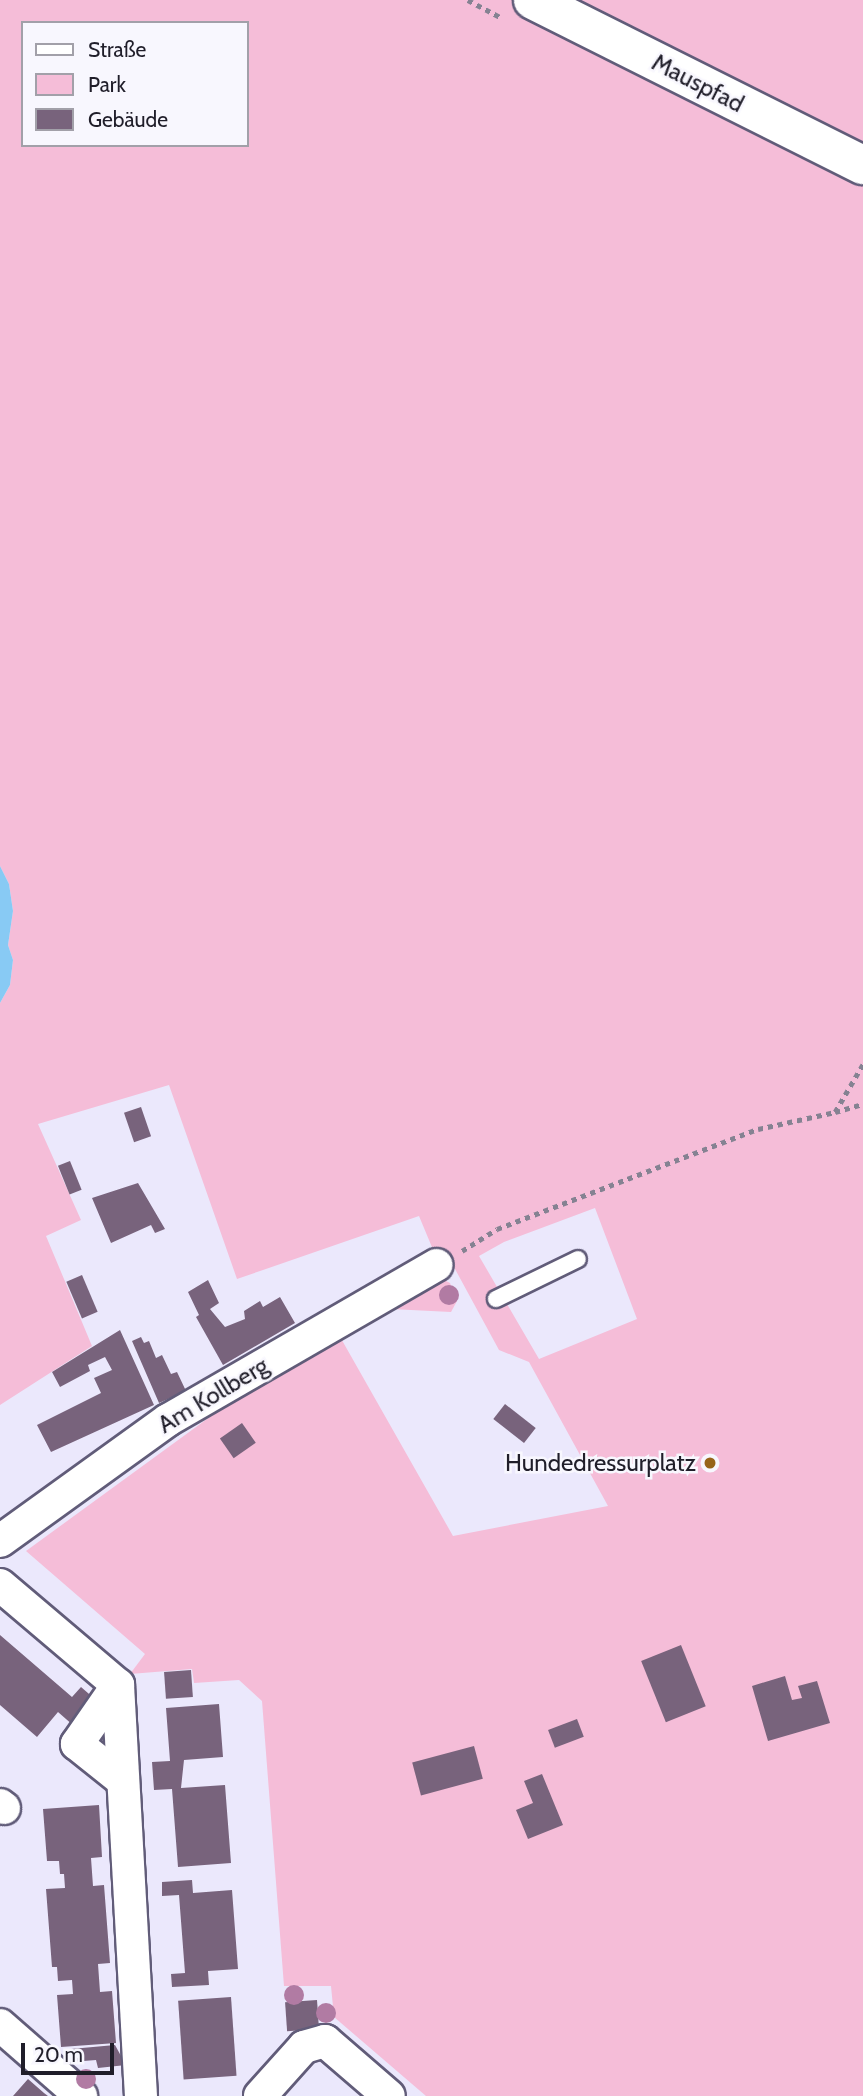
<!DOCTYPE html>
<meta charset="utf-8">
<style>
body{margin:0}
#map{position:relative;width:863px;height:2096px;overflow:hidden;background:#ebe8fc;font-family:Cabin,sans-serif}
div>[style]{position:absolute}
[style*='--x']{left:calc(var(--x)*1px);top:calc(var(--y)*1px);width:calc(var(--w)*1px);rotate:calc(var(--a)*1deg)}
.green>*{inset:0;background:#f5bdd8}
.water>*{inset:0;background:#88caf4}
.building>*{inset:0;background:#78637c;transform-origin:0 0}
.path>*{height:4.5px;margin-top:-2.25px;transform-origin:0;background:repeating-linear-gradient(90deg,#858292 0 5px,transparent 0 10px)}
.roads{filter:drop-shadow(2px 0 #615c79) drop-shadow(-2px 0 #615c79) drop-shadow(0 2px #615c79) drop-shadow(0 -2px #615c79)}
.service>*{height:16px;margin:-8px;padding:0 8px;transform-origin:8px;border-radius:8px;background:#fff}
.minor>*{height:32px;margin:-16px;padding:0 16px;transform-origin:16px;border-radius:16px;background:#fff}
.tertiary>*{height:38px;margin:-19px;padding:0 19px;transform-origin:19px;border-radius:19px;background:#fff}
.trees>*{width:20px;height:20px;margin:-10px;border-radius:50%;background:#b17ba3}
.dots>*{width:19px;height:19px;translate:-50% -50%;box-sizing:border-box;border:4px solid #f8f7fe;border-radius:50%}
span{translate:-50% -50%;white-space:nowrap;text-align:center;line-height:1.15;-webkit-text-stroke:5px #f8f7fe;paint-order:stroke}
.street-label{font-size:24px;color:#201e2a}
.poi-label{font-size:24px;color:#201e2a}
.right{translate:-100% -50%;text-align:right}
.legend{position:absolute;left:21px;top:21px;width:228px;height:126px;box-sizing:border-box;background:#f8f7fe;border:2px solid #a2a0a9;margin:0;padding:9px 12px;list-style:none;font-size:21px;color:#201e2a}
.legend li{display:flex;align-items:center;gap:14px;height:35px}
.legend b{width:35px;border:2px solid #a2a0a9}
.scale{position:absolute;left:21px;top:2043px;width:93px;height:32px;box-sizing:border-box;border:4px solid #201e2a;border-top:0;padding-left:9px;font-size:21px;line-height:24px;white-space:nowrap;color:#201e2a;-webkit-text-stroke:5px #f8f7fe;paint-order:stroke}
</style>
<div id="map">
<div class="green">
<div style="clip-path:polygon(evenodd,0 0,863px 0,863px 2096px,426px 2096px,334px 2017px,331px 1986px,284px 1986px,262px 1701px,239px 1680px,194px 1683px,192px 1669px,130px 1674px,145px 1654px,26px 1551px,266px 1376px,339px 1335px,453px 1536px,608px 1506px,529px 1362px,499px 1350px,455px 1269px,434px 1252px,419px 1216px,237px 1279px,169px 1085px,38px 1124px,81px 1220px,46px 1236px,92px 1346px,0 1405px,0 1003px,10px 985px,13px 960px,8px 945px,13px 911px,9px 884px,0 866px,0 0,23px 23px,247px 23px,247px 145px,23px 145px,23px 23px,0 0,595px 1208px,637px 1319px,539px 1359px,479px 1256px,504px 1242px,595px 1208px)"></div>
<div style="clip-path:polygon(440px 1278px,450px 1283px,457px 1301px,451px 1312px,391px 1309px)"></div>
</div>
<div class="water">
<div style="clip-path:polygon(0 866px,9px 884px,13px 911px,8px 945px,13px 960px,10px 985px,0 1003px)"></div>
</div>
<div class="building">
<div style="left:141px;top:1107px;width:31px;height:18px;rotate:71deg"></div>
<div style="left:70px;top:1161px;width:31px;height:13px;rotate:68deg"></div>
<div style="clip-path:polygon(138px 1183px,165px 1229px,155px 1233px,151px 1225px,111px 1243px,92px 1198px)"></div>
<div style="left:82px;top:1275px;width:40px;height:17px;rotate:67deg"></div>
<div style="clip-path:polygon(208px 1280px,219px 1303px,210px 1309px,225px 1327px,245px 1319px,244px 1311px,260px 1301px,263px 1307px,280px 1297px,295px 1323px,223px 1365px,196px 1317px,199px 1315px,188px 1292px)"></div>
<div style="clip-path:polygon(120px 1330px,154px 1405px,51px 1452px,37px 1425px,101px 1393px,94px 1378px,112px 1370px,105px 1357px,88px 1365px,90px 1371px,60px 1387px,52px 1372px)"></div>
<div style="clip-path:polygon(141px 1337px,144px 1343px,149px 1341px,156px 1358px,162px 1355px,171px 1374px,177px 1372px,186px 1391px,159px 1403px,132px 1341px)"></div>
<div style="left:505px;top:1404px;width:39px;height:19px;rotate:38deg"></div>
<div style="left:242px;top:1423px;width:24px;height:27px;rotate:55deg"></div>
<div style="clip-path:polygon(0 1635px,72px 1697px,81px 1687px,96px 1700px,74px 1726px,58px 1712px,37px 1737px,0 1705px)"></div>
<div style="left:681px;top:1645px;width:66px;height:43px;rotate:68deg"></div>
<div style="left:191px;top:1670px;width:27px;height:27px;rotate:86deg"></div>
<div style="clip-path:polygon(785px 1676px,792px 1700px,802px 1698px,798px 1686px,817px 1681px,830px 1723px,768px 1741px,752px 1686px)"></div>
<div style="clip-path:polygon(219px 1704px,223px 1757px,184px 1760px,181px 1788px,225px 1785px,231px 1863px,178px 1867px,172px 1789px,154px 1790px,152px 1762px,170px 1761px,166px 1708px)"></div>
<div style="left:577px;top:1719px;width:19px;height:31px;rotate:69deg"></div>
<div style="left:474px;top:1746px;width:34px;height:64px;rotate:75deg"></div>
<div style="clip-path:polygon(542px 1774px,563px 1825px,528px 1839px,516px 1810px,533px 1803px,524px 1781px)"></div>
<div style="clip-path:polygon(99px 1805px,102px 1857px,91px 1858px,93px 1886px,104px 1885px,110px 1963px,98px 1964px,100px 1992px,112px 1991px,116px 2043px,61px 2047px,57px 1995px,73px 1994px,72px 1980px,58px 1981px,57px 1967px,52px 1967px,46px 1889px,65px 1888px,64px 1874px,60px 1874px,59px 1861px,47px 1861px,43px 1809px)"></div>
<div style="clip-path:polygon(192px 1880px,193px 1893px,232px 1890px,238px 1969px,208px 1971px,209px 1985px,172px 1987px,171px 1974px,185px 1973px,179px 1895px,162px 1896px,162px 1882px)"></div>
<div style="left:231px;top:1997px;width:79px;height:53px;rotate:86deg"></div>
<div style="left:317px;top:2000px;width:29px;height:32px;rotate:86deg"></div>
<div style="clip-path:polygon(115px 2045px,126px 2065px,98px 2068px,96px 2060px,71px 2062px,71px 2049px)"></div>
<div style="clip-path:polygon(28px 2079px,44px 2093px,48px 2096px,13px 2096px)"></div>
</div>
<div class="path">
<div style="--x:468;--y:0;--w:38;--a:28"></div>
<div style="--x:835;--y:1112;--w:29;--a:-16"></div>
<div style="--x:462;--y:1251;--w:41;--a:-32.2"></div>
<div style="--x:497;--y:1229;--w:280;--a:-21"></div>
<div style="--x:758;--y:1129;--w:79;--a:-12.4"></div>
<div style="--x:835;--y:1112;--w:56;--a:-59.7"></div>
</div>
<div class="roads">
<div class="service">
<div style="--x:496;--y:1299;--w:91;--a:-26"></div>
</div>
<div class="minor">
<div style="--x:0;--y:1541;--w:207;--a:-35.8"></div>
<div style="--x:168;--y:1420;--w:310;--a:-30"></div>
<div style="--x:0;--y:1585;--w:155;--a:40.3"></div>
<div style="--x:118;--y:1685;--w:412;--a:86.8"></div>
<div style="--x:118;--y:1685;--w:72;--a:124.8"></div>
<div style="--x:77;--y:1744;--w:56;--a:38.5"></div>
<div style="--x:0;--y:1805;--w:5;--a:37"></div>
<div style="--x:0;--y:2025;--w:108;--a:41.2"></div>
<div style="--x:260;--y:2096;--w:66;--a:-48.1"></div>
<div style="--x:304;--y:2047;--w:22;--a:-16"></div>
<div style="--x:325;--y:2041;--w:84;--a:40.7"></div>
</div>
<div class="tertiary">
<div style="--x:533;--y:0;--w:369;--a:26.6"></div>
</div>
</div>
<div class="trees">
<div style="left:449px;top:1295px"></div>
<div style="left:294px;top:1995px"></div>
<div style="left:326px;top:2013px"></div>
<div style="left:86px;top:2079px"></div>
</div>
<div class="dots">
<div style="left:710px;top:1463px;background:#976419"></div>
</div>
<div class="street-label">
<span style="left:698px;top:83px;rotate:27deg">Mauspfad</span>
<span style="left:213px;top:1395px;rotate:-31deg">Am Kollberg</span>
</div>
<div class="poi-label">
<span class="right" style="left:696px;top:1463px">Hundedressurplatz</span>
</div>
<ul class="legend">
<li><b style="height:9px;background:#fff"></b>Straße</li>
<li><b style="height:19px;background:#f5bdd8"></b>Park</li>
<li><b style="height:19px;background:#78637c"></b>Gebäude</li>
</ul>
<div class="scale">20 m</div>
</div>
